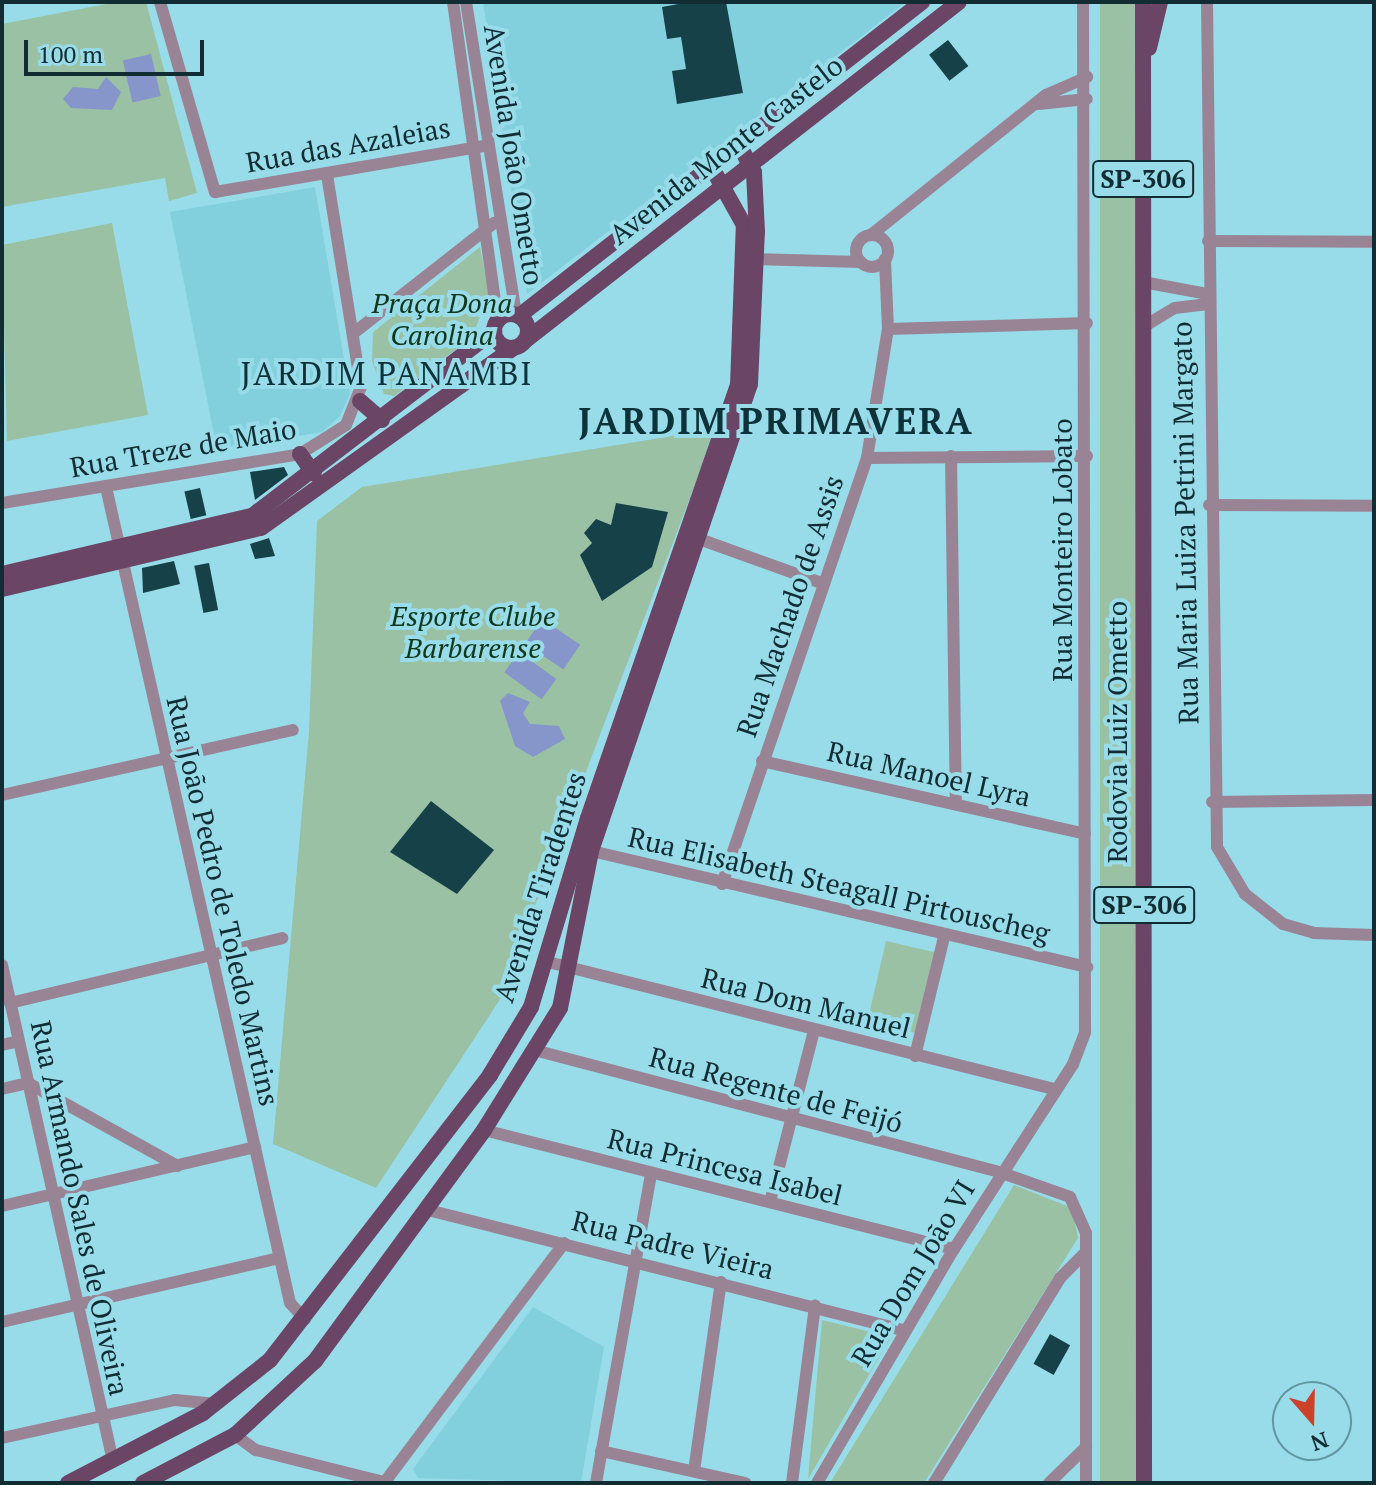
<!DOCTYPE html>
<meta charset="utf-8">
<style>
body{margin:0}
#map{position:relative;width:1376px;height:1485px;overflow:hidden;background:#98dce9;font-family:"PT Serif",serif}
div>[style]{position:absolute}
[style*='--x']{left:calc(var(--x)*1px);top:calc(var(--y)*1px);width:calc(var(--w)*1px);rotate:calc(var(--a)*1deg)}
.built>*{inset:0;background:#82d0de}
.green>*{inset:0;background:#9ac1a3;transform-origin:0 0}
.water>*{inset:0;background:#8695ca;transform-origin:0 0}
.building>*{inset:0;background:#174149;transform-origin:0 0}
.minor>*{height:12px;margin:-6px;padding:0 6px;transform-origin:6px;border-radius:6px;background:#998495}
.minor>.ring{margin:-6px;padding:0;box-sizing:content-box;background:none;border:12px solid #998495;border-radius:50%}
.major>*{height:16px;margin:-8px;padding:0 8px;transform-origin:8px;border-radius:8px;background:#6a4565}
.major>.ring{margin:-8px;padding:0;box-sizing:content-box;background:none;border:16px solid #6a4565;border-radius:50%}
span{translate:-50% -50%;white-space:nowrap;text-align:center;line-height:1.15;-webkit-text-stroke:8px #98dce9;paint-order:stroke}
.shield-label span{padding:2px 6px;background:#98dce9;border:2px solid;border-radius:6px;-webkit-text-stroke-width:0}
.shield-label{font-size:26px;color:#112d33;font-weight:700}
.street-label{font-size:28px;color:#112d33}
.park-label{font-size:28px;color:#0f381d;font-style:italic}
.quarter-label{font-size:32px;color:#0e3239;letter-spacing:2px}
.district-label{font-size:36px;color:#0e3239;font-weight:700;letter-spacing:2px}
.frame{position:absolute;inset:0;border:4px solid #112d33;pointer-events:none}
.north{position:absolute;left:1272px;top:1381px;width:80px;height:80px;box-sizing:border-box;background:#98dce9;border:2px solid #6296a0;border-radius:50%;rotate:160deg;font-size:22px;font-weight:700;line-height:32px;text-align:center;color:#112d33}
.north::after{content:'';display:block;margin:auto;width:28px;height:36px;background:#cc412a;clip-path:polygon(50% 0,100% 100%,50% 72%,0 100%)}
.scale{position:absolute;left:24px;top:40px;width:180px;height:36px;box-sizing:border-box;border:4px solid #112d33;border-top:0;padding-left:10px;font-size:24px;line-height:28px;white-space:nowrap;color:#112d33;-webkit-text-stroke:6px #98dce9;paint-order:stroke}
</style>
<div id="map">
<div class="built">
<div style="clip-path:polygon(483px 2px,906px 2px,527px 294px)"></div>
<div style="clip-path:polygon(315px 187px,350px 394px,340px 416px,322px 432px,217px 450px,170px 212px)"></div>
<div style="clip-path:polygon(533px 1307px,604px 1347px,581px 1483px,418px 1478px,413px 1469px)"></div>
</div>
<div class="green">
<div style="clip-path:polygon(117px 2px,146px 2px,197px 193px,169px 201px,165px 178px,2px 207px,2px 24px)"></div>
<div style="left:1100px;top:2px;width:40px;height:1481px"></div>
<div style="clip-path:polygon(112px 223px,148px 415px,7px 441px,2px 245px)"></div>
<div style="clip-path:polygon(480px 247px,489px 294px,472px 337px,394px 396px,384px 394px,372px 361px,373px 332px)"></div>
<div style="clip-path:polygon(690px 433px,711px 436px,702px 466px,499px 1001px,376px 1188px,273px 1144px,309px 731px,317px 521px,362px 487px)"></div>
<div style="left:886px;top:941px;width:51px;height:83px;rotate:13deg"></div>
<div style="clip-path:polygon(1014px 1185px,1072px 1208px,1078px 1238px,924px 1483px,830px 1483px)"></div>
<div style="clip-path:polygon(822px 1320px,891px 1337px,808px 1479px)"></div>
</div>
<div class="water">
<div style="left:151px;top:54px;width:43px;height:29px;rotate:77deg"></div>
<div style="clip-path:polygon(106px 77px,121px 92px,112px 110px,71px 108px,63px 99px,73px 87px,98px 89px)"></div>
<div style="left:542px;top:619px;width:46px;height:30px;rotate:34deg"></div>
<div style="left:519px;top:652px;width:46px;height:25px;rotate:36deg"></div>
<div style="clip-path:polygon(508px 693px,530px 702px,523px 713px,530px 724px,559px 726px,565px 739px,533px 757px,515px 746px,500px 701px)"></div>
</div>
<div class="building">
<div style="clip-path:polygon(689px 2px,726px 2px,743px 93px,677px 104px,672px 71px,686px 69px,681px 37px,667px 39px,662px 7px)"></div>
<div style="left:948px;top:40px;width:33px;height:24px;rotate:52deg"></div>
<div style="clip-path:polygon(284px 467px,288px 475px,255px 500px,250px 472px)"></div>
<div style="left:200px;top:488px;width:28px;height:16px;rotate:77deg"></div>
<div style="clip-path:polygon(616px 503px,668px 512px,652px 567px,602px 601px,580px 555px,592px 543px,584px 533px,596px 519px,611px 525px)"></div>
<div style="clip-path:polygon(269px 538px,275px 556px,255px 559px,250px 544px)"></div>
<div style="clip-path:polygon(174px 561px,180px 584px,143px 593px,142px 568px)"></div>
<div style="left:209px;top:563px;width:48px;height:15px;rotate:79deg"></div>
<div style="clip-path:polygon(431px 801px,494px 850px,457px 894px,390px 852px)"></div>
<div style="left:1050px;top:1334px;width:23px;height:34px;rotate:29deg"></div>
</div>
<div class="minor">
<div style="--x:160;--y:2;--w:198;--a:73.9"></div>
<div style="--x:215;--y:192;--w:278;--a:-9.7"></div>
<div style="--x:453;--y:2;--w:322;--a:82"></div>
<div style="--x:466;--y:2;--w:317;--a:80.9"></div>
<div style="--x:1207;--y:2;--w:845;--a:89.32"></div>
<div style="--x:1217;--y:847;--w:55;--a:59.2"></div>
<div style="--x:1245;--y:894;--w:48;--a:38.3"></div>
<div style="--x:1283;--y:924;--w:32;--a:16"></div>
<div style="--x:1314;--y:933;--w:60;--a:1.9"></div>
<div style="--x:1039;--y:104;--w:48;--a:-5.9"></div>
<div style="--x:871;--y:235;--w:224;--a:-38.7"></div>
<div style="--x:1046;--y:95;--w:45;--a:-23.7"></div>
<div class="ring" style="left:856px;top:235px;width:20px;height:20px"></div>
<div style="--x:1208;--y:241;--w:166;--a:0.3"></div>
<div style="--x:748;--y:259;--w:113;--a:1.5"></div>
<div style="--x:1143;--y:282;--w:65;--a:10.6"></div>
<div style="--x:1143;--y:327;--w:37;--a:-31"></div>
<div style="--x:1175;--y:308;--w:31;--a:-7"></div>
<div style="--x:888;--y:329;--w:199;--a:-1.7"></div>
<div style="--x:355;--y:332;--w:177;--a:-38.1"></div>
<div style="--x:951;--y:456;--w:347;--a:89.2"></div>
<div style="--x:867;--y:458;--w:220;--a:-0.5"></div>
<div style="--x:106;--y:487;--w:836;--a:77.29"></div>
<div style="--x:290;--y:1303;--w:22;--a:47"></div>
<div style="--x:2;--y:503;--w:302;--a:-9.3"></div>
<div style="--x:300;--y:454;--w:54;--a:-32.2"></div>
<div style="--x:346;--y:425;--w:41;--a:-68.5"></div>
<div style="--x:361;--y:387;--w:216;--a:-99.1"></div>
<div style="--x:1209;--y:505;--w:165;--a:0.3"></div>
<div style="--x:691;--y:536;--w:141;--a:19.8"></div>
<div style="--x:762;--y:761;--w:331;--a:12.7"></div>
<div style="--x:2;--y:795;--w:298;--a:-12.6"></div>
<div style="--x:1212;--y:802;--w:162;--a:-0.7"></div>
<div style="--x:583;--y:849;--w:518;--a:13.18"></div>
<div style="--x:722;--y:884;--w:450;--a:-71.2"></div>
<div style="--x:867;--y:458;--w:131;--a:-80.8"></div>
<div style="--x:888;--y:329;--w:70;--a:-92.5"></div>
<div style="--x:548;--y:962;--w:522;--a:14.09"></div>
<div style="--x:2;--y:965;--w:508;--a:77.39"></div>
<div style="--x:10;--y:1003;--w:280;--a:-13.4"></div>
<div style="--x:2;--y:1045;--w:17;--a:-13"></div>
<div style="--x:538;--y:1051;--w:480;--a:14.7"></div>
<div style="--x:1002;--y:1173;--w:72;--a:19.4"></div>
<div style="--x:1070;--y:1197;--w:39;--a:66"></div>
<div style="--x:1086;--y:1233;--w:250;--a:90"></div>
<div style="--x:915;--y:1056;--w:122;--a:-76.3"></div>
<div style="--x:2;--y:1089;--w:27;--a:-13"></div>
<div style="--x:28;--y:1083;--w:171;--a:29"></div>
<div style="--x:484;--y:1130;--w:485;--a:14.2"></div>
<div style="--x:770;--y:1202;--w:177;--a:-75.6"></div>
<div style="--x:2;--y:1206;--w:260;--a:-13.1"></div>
<div style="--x:428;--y:1210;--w:492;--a:14.2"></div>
<div style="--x:2;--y:1322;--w:284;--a:-13"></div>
<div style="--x:235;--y:1435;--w:26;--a:36"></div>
<div style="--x:256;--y:1450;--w:135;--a:14.1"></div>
<div style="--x:2;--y:1438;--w:177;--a:-12.4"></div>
<div style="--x:175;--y:1400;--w:42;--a:5.4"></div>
<div style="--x:601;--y:1451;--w:148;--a:12.5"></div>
<div style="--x:694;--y:1471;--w:191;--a:-81.9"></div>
<div style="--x:384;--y:1483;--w:300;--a:-53.1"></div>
<div style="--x:596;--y:1483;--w:315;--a:-79.9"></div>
<div style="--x:792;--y:1483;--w:179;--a:-82.6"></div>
<div style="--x:817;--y:1483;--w:271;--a:-59.7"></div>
<div style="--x:954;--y:1249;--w:220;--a:-57.2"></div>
<div style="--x:1073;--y:1064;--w:34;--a:-69"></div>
<div style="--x:1085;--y:1032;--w:1030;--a:-90.11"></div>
<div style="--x:934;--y:1483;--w:241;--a:-58.4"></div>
<div style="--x:1060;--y:1278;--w:37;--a:-45"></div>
<div style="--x:1049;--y:1483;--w:52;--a:-44.2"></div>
</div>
<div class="major">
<div style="--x:1143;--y:2;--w:1481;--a:89.96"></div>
<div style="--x:1149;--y:48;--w:47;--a:-76.6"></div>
<div class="ring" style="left:494px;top:314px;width:18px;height:18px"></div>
<div style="--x:519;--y:316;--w:511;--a:-37.92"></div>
<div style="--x:526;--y:340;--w:549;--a:-37.98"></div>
<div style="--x:360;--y:401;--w:29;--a:41"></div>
<div style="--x:300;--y:454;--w:24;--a:55"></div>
<div style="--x:2;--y:574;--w:257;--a:-13.1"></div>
<div style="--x:252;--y:516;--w:305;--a:-37.4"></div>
<div style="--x:2;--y:589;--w:266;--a:-13.3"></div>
<div style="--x:261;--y:528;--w:308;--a:-35.5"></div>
<div style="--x:68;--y:1483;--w:152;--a:-27.4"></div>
<div style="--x:203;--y:1413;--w:85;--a:-38.3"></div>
<div style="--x:270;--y:1360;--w:360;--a:-52.3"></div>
<div style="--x:490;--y:1075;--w:79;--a:-58.9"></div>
<div style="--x:531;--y:1007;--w:197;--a:-73.2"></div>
<div style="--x:588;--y:818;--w:458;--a:-70.9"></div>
<div style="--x:738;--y:385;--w:160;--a:-87.9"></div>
<div style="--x:744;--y:225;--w:68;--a:-119.2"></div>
<div style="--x:143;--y:1483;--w:104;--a:-27.6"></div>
<div style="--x:235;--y:1435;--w:109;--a:-42.8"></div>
<div style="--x:315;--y:1361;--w:286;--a:-53.8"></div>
<div style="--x:484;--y:1130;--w:144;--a:-58.1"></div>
<div style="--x:560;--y:1008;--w:160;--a:-78.8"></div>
<div style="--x:591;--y:851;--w:493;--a:-71.2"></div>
<div style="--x:750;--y:384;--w:152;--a:-87.4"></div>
<div style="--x:757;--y:232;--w:60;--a:-92.9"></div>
<div style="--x:754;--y:172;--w:31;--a:-119"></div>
</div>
<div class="shield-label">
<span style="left:1143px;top:179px">SP-306</span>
<span style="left:1144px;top:905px">SP-306</span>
</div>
<div class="street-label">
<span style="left:348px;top:145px;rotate:-10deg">Rua das Azaleias</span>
<span style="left:726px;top:150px;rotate:-38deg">Avenida Monte Castelo</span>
<span style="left:514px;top:155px;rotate:81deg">Avenida João Ometto</span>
<span style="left:183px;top:448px;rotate:-10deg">Rua Treze de Maio</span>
<span style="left:1185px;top:523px;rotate:-91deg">Rua Maria Luiza Petrini Margato</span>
<span style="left:1062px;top:550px;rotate:-90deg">Rua Monteiro Lobato</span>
<span style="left:790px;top:606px;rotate:-71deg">Rua Machado de Assis</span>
<span style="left:1117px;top:732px;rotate:-90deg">Rodovia Luiz Ometto</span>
<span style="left:929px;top:774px;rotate:13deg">Rua Manoel Lyra</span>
<span style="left:839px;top:885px;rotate:13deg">Rua Elisabeth Steagall Pirtouscheg</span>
<span style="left:540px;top:887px;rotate:-72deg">Avenida Tiradentes</span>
<span style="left:223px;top:901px;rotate:77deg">Rua João Pedro de Toledo Martins</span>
<span style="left:806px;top:1003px;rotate:14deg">Rua Dom Manuel</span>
<span style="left:776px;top:1090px;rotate:15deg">Rua Regente de Feijó</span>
<span style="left:725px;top:1167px;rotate:14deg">Rua Princesa Isabel</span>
<span style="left:80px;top:1208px;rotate:78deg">Rua Armando Sales de Oliveira</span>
<span style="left:673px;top:1245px;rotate:14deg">Rua Padre Vieira</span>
<span style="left:913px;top:1273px;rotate:-59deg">Rua Dom João VI</span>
</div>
<div class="park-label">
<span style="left:442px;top:319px">Praça Dona<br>Carolina</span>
<span style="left:473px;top:632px">Esporte Clube<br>Barbarense</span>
</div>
<div class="quarter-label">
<span style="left:387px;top:373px">JARDIM PANAMBI</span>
</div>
<div class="district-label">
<span style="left:776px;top:421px">JARDIM PRIMAVERA</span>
</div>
<div class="frame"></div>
<div class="north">N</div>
<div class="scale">100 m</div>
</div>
